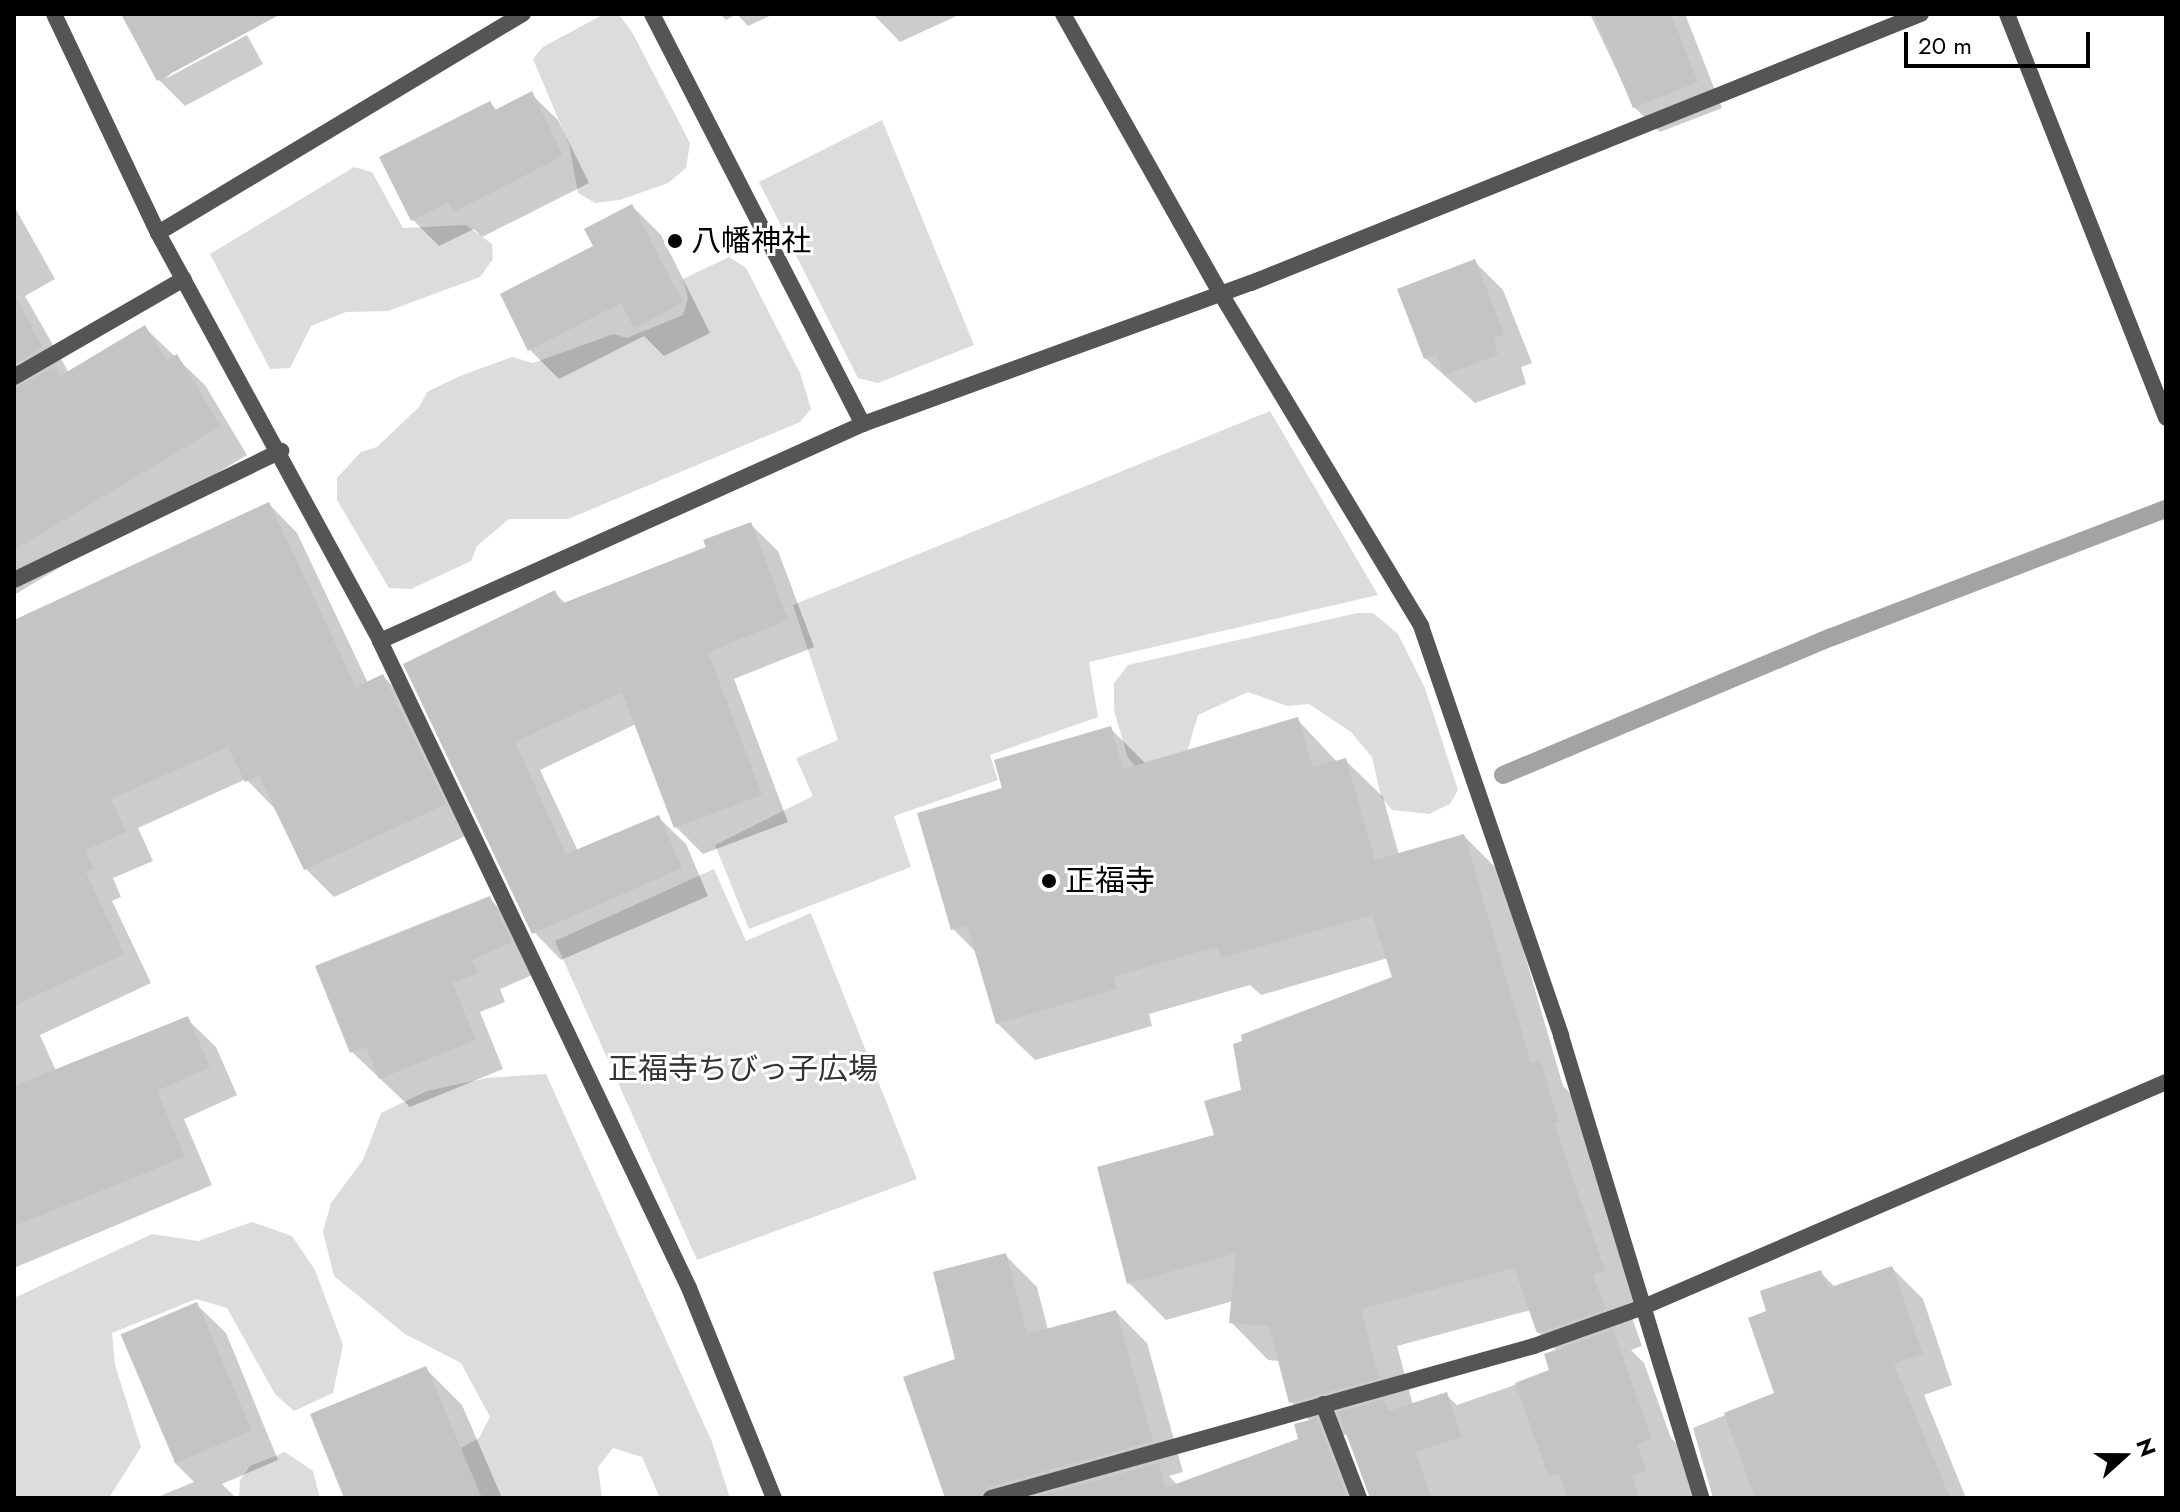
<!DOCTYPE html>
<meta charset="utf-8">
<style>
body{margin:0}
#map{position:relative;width:2180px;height:1512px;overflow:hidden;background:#fff;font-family:Jost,"Noto Sans JP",sans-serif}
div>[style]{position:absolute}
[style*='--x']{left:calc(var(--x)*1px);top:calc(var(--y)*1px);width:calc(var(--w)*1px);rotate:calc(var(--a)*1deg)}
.green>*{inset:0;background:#dcdcdc}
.shadow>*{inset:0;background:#0003}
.stream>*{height:18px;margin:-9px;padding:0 9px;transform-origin:9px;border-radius:9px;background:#a3a3a3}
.building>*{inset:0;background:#c4c4c4;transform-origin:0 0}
.service>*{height:16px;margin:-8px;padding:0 8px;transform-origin:8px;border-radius:8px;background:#555}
.minor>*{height:16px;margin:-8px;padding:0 8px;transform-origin:8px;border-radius:8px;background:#555}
.tertiary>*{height:16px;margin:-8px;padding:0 8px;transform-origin:8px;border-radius:8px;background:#555}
.dots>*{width:22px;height:22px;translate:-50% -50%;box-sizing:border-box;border:4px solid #fff;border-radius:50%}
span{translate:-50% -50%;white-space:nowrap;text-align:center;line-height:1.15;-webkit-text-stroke:6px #fff;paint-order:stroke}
.poi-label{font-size:30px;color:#000}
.left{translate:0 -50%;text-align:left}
.park-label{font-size:30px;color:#333}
.frame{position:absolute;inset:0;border:16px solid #000;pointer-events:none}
.north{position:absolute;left:2084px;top:1416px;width:80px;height:80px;-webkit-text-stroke:6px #fff;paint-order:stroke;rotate:69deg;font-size:22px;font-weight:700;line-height:32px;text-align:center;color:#000}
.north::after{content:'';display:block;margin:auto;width:28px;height:36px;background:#000;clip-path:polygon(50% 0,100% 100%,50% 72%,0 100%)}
.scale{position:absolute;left:1904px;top:32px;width:186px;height:36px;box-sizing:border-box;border:4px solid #000;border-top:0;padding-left:10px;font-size:24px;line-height:28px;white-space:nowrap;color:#000;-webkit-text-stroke:6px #fff;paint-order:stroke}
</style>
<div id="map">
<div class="green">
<div style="clip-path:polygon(604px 14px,619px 15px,632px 32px,690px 143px,686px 168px,668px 183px,620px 200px,595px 203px,578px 193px,569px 144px,533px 59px,543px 47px)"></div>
<div style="clip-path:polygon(882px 120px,974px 345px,878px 383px,858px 378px,759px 182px)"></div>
<div style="clip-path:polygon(354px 167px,372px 172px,403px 228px,466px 225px,492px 244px,493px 259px,480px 277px,388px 311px,346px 312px,311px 326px,290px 368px,270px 369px,210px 254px)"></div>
<div style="clip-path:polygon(729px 257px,746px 268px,800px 373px,811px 409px,800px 422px,568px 519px,509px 519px,477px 546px,471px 561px,411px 589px,389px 588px,337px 500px,337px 478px,361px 452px,377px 447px,419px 407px,427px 392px,460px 376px,512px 357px,533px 363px,614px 334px,627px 338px,683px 315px,688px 298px,683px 279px)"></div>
<div style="clip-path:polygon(1270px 411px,1378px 595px,1089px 662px,1098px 717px,990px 755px,998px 780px,894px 816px,911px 867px,749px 929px,715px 845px,813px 796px,796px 758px,838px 740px,793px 605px)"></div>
<div style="clip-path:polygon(1357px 613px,1373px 613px,1398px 634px,1425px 688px,1458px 790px,1450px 804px,1429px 814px,1392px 810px,1381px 797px,1372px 757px,1351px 732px,1309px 704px,1287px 706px,1248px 692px,1198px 715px,1185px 759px,1152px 783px,1128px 758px,1114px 711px,1114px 683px,1128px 665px)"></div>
<div style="clip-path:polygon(714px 869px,746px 941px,811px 913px,917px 1179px,697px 1260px,555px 941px)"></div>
<div style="clip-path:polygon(546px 1074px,712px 1442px,730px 1498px,660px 1498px,642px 1457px,613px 1448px,598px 1467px,602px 1498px,458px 1498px,452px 1453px,479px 1438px,490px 1417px,461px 1363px,405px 1334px,334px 1276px,323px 1232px,331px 1203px,363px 1160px,381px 1113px,427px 1091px,487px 1078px)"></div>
<div style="clip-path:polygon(252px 1222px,292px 1236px,315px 1270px,343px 1345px,333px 1393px,294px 1411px,275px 1394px,227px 1308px,196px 1299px,112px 1333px,115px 1365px,141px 1447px,109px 1498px,14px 1498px,14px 1298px,152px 1234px,198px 1241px)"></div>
<div style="clip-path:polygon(285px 1452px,313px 1471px,320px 1498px,239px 1498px,240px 1480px,250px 1466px)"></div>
</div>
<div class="shadow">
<div style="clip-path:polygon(123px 14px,236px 14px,165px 79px,247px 35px,263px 64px,185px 106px,159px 80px)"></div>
<div style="clip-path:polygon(720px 14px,774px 14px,748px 26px,737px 14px,726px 20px)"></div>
<div style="clip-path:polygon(873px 14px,961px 14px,900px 42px)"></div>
<div style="clip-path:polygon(1590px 14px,1685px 14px,1722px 108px,1660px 132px,1634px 107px)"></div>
<div style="clip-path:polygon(531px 94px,558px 120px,589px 183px,482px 237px,474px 229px,439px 246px,413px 220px,490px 103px,497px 111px)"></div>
<div style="clip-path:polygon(14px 206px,55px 279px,25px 296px,69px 373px,144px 327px,205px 385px,247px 455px,14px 595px)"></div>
<div style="clip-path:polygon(632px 206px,661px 235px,710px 333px,664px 356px,644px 336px,559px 379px,530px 350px,596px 247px)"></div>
<div style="clip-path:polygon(1474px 261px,1503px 290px,1532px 363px,1521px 367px,1526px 384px,1475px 403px,1425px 358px)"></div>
<div style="clip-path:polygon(269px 504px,297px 533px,368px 683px,383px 676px,411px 705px,472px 833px,334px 897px,306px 869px,275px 809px,246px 779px,138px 828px,153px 861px,113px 878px,121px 897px,112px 901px,151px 983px,40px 1035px,56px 1071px,187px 1019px,216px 1047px,237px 1095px,184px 1119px,212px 1185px,14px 1268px,14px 623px)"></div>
<div style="clip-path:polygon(750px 524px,778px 551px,814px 647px,734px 679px,788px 822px,703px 854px,676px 827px,636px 724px,540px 770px,578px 851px,658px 817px,686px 844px,708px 896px,561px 960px,534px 932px,406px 665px,554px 592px,566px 604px,708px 548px)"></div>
<div style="clip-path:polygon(evenodd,1297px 719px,1337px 762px,1345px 760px,1383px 797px,1399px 855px,1464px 836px,1501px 873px,1563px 1086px,1577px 1100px,1595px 1159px,1590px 1161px,1641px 1308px,1630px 1312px,1642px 1346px,1631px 1350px,1644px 1363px,1671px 1438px,1701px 1468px,1710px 1498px,1370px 1498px,1348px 1434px,1334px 1438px,1365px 1498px,1242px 1498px,1301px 1440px,1311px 1422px,1291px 1402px,1280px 1361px,1268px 1360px,1231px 1322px,1233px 1301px,1166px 1320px,1129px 1283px,1243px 1092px,1395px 978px,1388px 958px,1261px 995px,1250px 985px,1149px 1014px,1152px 1026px,1035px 1060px,997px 1023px,977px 953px,953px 929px,1005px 789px,1110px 728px,1146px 764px,1297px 719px,1531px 1310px,1538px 1332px,1557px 1351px,1552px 1372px,1457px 1405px,1446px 1395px,1413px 1405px,1397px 1346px,1531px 1310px)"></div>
<div style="clip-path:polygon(489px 898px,518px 928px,539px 972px,500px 989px,505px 1002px,480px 1012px,503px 1069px,410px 1107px,352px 1052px)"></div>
<div style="clip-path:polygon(1006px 1256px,1037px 1287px,1048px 1330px,1116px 1312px,1147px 1343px,1183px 1472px,1169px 1476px,1190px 1498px,947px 1498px,957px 1360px)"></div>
<div style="clip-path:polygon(1892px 1268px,1923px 1299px,1952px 1385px,1924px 1395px,1966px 1498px,1713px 1498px,1693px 1428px,1777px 1394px,1768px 1312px,1820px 1272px,1836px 1288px)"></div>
<div style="clip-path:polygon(196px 1304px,226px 1333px,278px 1460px,222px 1484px,236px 1498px,155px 1498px,194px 1482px,174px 1462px)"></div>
<div style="clip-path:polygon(425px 1368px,462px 1405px,502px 1498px,346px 1498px)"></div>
</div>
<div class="stream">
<div style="--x:1503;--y:775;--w:357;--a:-22.8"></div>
<div style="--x:1832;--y:637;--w:358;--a:-21"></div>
</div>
<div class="building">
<div style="clip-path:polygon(121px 14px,281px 14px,157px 81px)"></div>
<div style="clip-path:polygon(1594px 14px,1671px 14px,1698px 82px,1633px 108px)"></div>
<div style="clip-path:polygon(532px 91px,563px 156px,454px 212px,449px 202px,411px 221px,379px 157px,490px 101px,495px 110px)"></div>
<div style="clip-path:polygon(632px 204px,683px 303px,634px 328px,621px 303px,528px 351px,500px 294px,593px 246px,584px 229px)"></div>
<div style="clip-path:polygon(1475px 259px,1504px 334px,1493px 338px,1498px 355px,1444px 375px,1436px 354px,1424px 359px,1397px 289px)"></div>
<div style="clip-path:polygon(14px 295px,43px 347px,14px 364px)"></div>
<div style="clip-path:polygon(145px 325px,166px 360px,177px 354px,220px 426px,14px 550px,14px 388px,54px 367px,60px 376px)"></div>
<div style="clip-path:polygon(269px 502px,356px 687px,383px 674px,446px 804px,304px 870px,259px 776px,245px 782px,228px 747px,111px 799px,126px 832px,86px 850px,94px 868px,86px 872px,124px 954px,14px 1006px,14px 620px)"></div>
<div style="clip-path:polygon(751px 522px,788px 620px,708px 652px,762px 795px,674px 828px,622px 692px,515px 742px,566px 854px,659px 815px,682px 868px,532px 934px,403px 664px,555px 590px,561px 604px,706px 547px,703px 540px)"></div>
<div style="clip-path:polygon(1298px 717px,1313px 767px,1346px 758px,1375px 860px,1464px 834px,1531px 1063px,1540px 1060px,1559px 1122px,1554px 1123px,1605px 1271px,1593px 1275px,1606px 1309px,1537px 1333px,1514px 1268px,1361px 1309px,1379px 1378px,1289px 1403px,1269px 1326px,1229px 1323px,1236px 1253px,1127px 1284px,1097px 1167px,1214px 1135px,1204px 1101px,1241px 1090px,1233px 1044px,1242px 1041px,1241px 1035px,1392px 977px,1372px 915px,1221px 958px,1218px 946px,1113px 977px,1116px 989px,996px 1024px,967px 925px,951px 930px,917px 813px,1002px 788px,994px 760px,1111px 726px,1123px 769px)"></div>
<div style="clip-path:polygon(490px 896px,512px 942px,472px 960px,478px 973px,452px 983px,476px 1040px,379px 1079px,366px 1047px,350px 1053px,315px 966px)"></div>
<div style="clip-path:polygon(188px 1016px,210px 1067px,157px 1091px,185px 1157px,14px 1226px,14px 1086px)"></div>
<div style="clip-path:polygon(1006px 1253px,1027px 1334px,1116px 1310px,1153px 1441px,988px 1487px,980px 1498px,945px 1498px,903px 1377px,955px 1359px,933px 1272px)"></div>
<div style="clip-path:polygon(1892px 1266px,1923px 1354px,1894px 1364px,1950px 1498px,1755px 1498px,1724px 1413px,1774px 1393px,1748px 1318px,1766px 1311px,1760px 1291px,1821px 1270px,1828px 1288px)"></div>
<div style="left:197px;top:1302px;width:140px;height:83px;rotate:67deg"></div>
<div style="clip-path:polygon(1613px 1330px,1652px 1439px,1637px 1444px,1646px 1470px,1632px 1475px,1639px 1498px,1568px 1498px,1559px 1474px,1549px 1477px,1515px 1383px,1549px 1370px,1544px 1354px)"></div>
<div style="clip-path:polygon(426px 1366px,482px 1498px,344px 1498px,310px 1414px)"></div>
<div style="clip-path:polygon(1447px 1392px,1462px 1437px,1415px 1452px,1432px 1498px,1370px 1498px,1338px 1412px,1384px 1399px,1388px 1411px)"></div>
<div style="clip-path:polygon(1317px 1418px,1347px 1498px,1032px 1498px,1159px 1463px,1165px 1488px,1298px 1439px,1294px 1424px)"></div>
</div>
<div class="service">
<div style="--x:14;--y:377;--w:196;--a:-30"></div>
</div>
<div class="minor">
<div style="--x:54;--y:14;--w:242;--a:64.6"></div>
<div style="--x:158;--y:233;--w:464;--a:61.4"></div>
<div style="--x:380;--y:641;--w:717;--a:64.47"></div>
<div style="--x:689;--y:1288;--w:227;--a:68"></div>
<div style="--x:652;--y:14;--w:461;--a:62.8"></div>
<div style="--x:1063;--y:14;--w:322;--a:60.6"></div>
<div style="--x:1221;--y:294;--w:388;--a:58.9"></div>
<div style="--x:1421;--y:626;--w:433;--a:71.1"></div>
<div style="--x:1561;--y:1036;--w:483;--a:73.1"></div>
<div style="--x:158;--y:233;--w:426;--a:-31"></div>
<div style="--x:14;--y:580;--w:297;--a:-25.8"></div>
<div style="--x:380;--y:641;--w:530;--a:-24.19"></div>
<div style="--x:863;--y:424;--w:413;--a:-20"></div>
<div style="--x:1251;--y:283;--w:722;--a:-21.88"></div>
<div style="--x:1323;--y:1404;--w:101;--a:69"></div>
<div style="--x:991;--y:1498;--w:564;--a:-15.64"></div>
<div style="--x:1534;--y:1346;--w:114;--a:-19.6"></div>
<div style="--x:1641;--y:1308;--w:572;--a:-23.29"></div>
</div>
<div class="tertiary">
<div style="--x:2007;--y:14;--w:434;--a:68.5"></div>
</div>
<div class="dots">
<div style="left:675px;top:241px;background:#000"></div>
<div style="left:1049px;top:881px;background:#000"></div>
</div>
<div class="poi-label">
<span class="left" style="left:691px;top:241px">八幡神社</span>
<span class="left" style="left:1065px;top:881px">正福寺</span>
</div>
<div class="park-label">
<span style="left:743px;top:1069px">正福寺ちびっ子広場</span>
</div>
<div class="frame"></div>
<div class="north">N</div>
<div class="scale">20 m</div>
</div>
